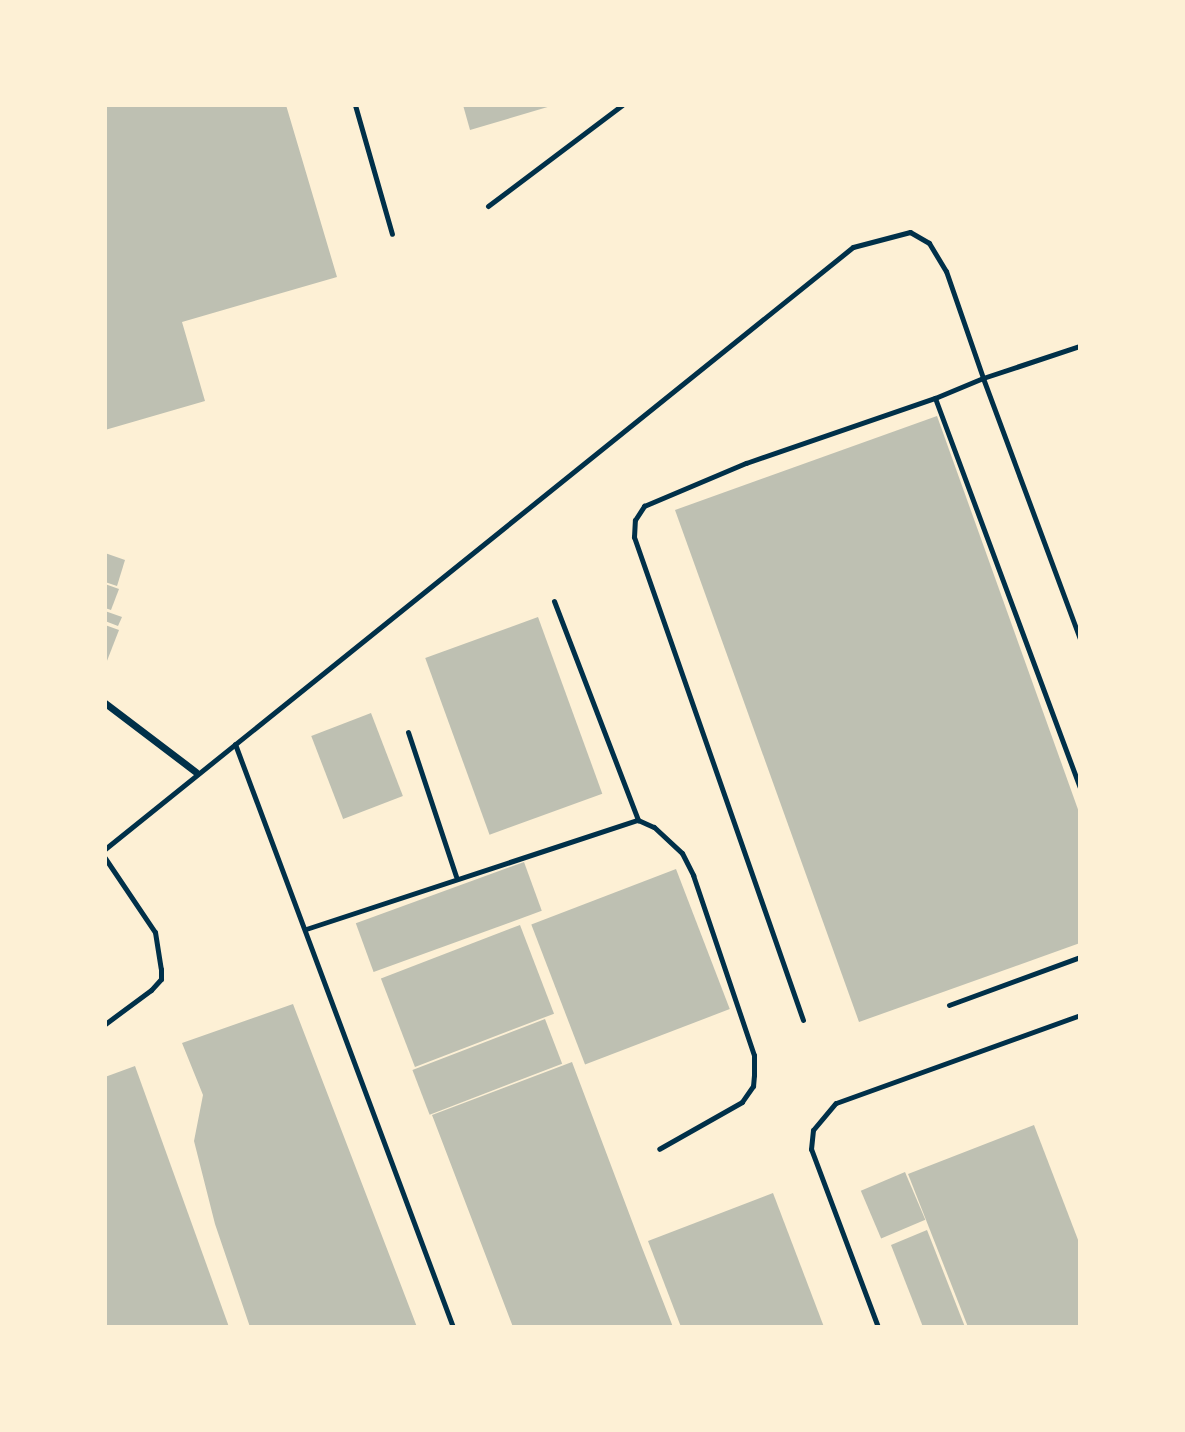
<!DOCTYPE html>
<style>
body{margin:0}
#map{position:relative;width:1185px;height:1432px;overflow:hidden;background:#fdf0d5;font-family:"Golos Text",sans-serif}
div>[style]{position:absolute}
[style*='--x']{left:calc(var(--x)*1px);top:calc(var(--y)*1px);width:calc(var(--w)*1px);rotate:calc(var(--a)*1deg)}
.building>*{inset:0;background:#bec0b2;transform-origin:0 0}
.service>*{height:5px;margin:-2.5px;padding:0 2.5px;transform-origin:2.5px;border-radius:2.5px;background:#003049}
.minor>*{height:7px;margin:-3.5px;padding:0 3.5px;transform-origin:3.5px;border-radius:3.5px;background:#003049}
span{translate:-50% -50%;white-space:nowrap;text-align:center;line-height:1.15;-webkit-text-stroke:5px #fdf0d5;paint-order:stroke}
.frame{position:absolute;inset:0;border:107px solid #fdf0d5;pointer-events:none}
</style>
<div id="map">
<div class="building">
<div style="clip-path:polygon(105px 105px,286px 105px,337px 277px,182px 322px,205px 401px,105px 430px)"></div>
<div style="clip-path:polygon(463px 105px,551px 105px,551px 106px,470px 130px)"></div>
<div style="clip-path:polygon(937px 416px,1080px 815px,1080px 943px,859px 1022px,675px 510px)"></div>
<div style="clip-path:polygon(105px 553px,125px 560px,117px 586px,105px 582px)"></div>
<div style="clip-path:polygon(105px 584px,119px 589px,111px 610px,105px 608px)"></div>
<div style="clip-path:polygon(105px 611px,122px 617px,118px 626px,105px 621px)"></div>
<div style="left:538px;top:617px;width:188px;height:120px;rotate:70deg"></div>
<div style="clip-path:polygon(105px 625px,119px 630px,105px 666px)"></div>
<div style="left:371px;top:713px;width:89px;height:64px;rotate:69deg"></div>
<div style="left:524px;top:862px;width:52px;height:179px;rotate:70deg"></div>
<div style="left:676px;top:869px;width:150px;height:155px;rotate:69deg"></div>
<div style="left:520px;top:925px;width:95px;height:149px;rotate:69deg"></div>
<div style="clip-path:polygon(293px 1004px,417px 1327px,250px 1327px,215px 1224px,194px 1141px,203px 1095px,182px 1043px)"></div>
<div style="left:545px;top:1019px;width:48px;height:142px;rotate:69deg"></div>
<div style="clip-path:polygon(572px 1062px,641px 1245px,673px 1327px,513px 1327px,432px 1115px)"></div>
<div style="clip-path:polygon(135px 1066px,229px 1327px,105px 1327px,105px 1077px)"></div>
<div style="clip-path:polygon(1034px 1125px,1080px 1245px,1080px 1327px,968px 1327px,908px 1174px)"></div>
<div style="left:905px;top:1172px;width:52px;height:48px;rotate:67deg"></div>
<div style="clip-path:polygon(773px 1193px,824px 1327px,681px 1327px,648px 1241px)"></div>
<div style="clip-path:polygon(927px 1230px,965px 1327px,923px 1327px,891px 1245px)"></div>
</div>
<div class="service">
<div style="--x:355;--y:105;--w:134;--a:74"></div>
<div style="--x:488;--y:206;--w:168;--a:-37"></div>
<div style="--x:554;--y:601;--w:235;--a:69"></div>
<div style="--x:1080;--y:639;--w:278;--a:-110.4"></div>
<div style="--x:983;--y:378;--w:52;--a:157.4"></div>
<div style="--x:935;--y:398;--w:415;--a:69.6"></div>
<div style="--x:408;--y:732;--w:152;--a:71.6"></div>
<div style="--x:235;--y:744;--w:622;--a:69.5"></div>
<div style="--x:105;--y:849;--w:960;--a:-38.83"></div>
<div style="--x:853;--y:247;--w:59;--a:-14.7"></div>
<div style="--x:910;--y:232;--w:22;--a:30"></div>
<div style="--x:929;--y:243;--w:33;--a:59"></div>
<div style="--x:946;--y:271;--w:113;--a:70.9"></div>
<div style="--x:983;--y:378;--w:102;--a:-18.3"></div>
<div style="--x:105;--y:858;--w:89;--a:56"></div>
<div style="--x:155;--y:932;--w:37;--a:81"></div>
<div style="--x:161;--y:969;--w:10;--a:90"></div>
<div style="--x:161;--y:979;--w:15;--a:132"></div>
<div style="--x:151;--y:990;--w:57;--a:143.5"></div>
<div style="--x:306;--y:929;--w:349;--a:-18.2"></div>
<div style="--x:638;--y:820;--w:17;--a:24"></div>
<div style="--x:654;--y:827;--w:38;--a:43"></div>
<div style="--x:682;--y:853;--w:25;--a:63"></div>
<div style="--x:693;--y:875;--w:190;--a:71.3"></div>
<div style="--x:754;--y:1055;--w:20;--a:90"></div>
<div style="--x:754;--y:1075;--w:11;--a:95"></div>
<div style="--x:753;--y:1086;--w:19;--a:125"></div>
<div style="--x:742;--y:1102;--w:95;--a:150.5"></div>
<div style="--x:949;--y:1005;--w:140;--a:-20.1"></div>
<div style="--x:803;--y:1020;--w:512;--a:-109.28"></div>
<div style="--x:634;--y:537;--w:17;--a:-87"></div>
<div style="--x:635;--y:520;--w:17;--a:-57"></div>
<div style="--x:644;--y:506;--w:111;--a:-22.9"></div>
<div style="--x:746;--y:463;--w:200;--a:-19"></div>
<div style="--x:878;--y:1327;--w:190;--a:-110.6"></div>
<div style="--x:811;--y:1149;--w:19;--a:-84"></div>
<div style="--x:813;--y:1130;--w:35;--a:-50"></div>
<div style="--x:836;--y:1103;--w:259;--a:-19.8"></div>
</div>
<div class="minor">
<div style="--x:105;--y:703;--w:114;--a:37.2"></div>
</div>
<div class="frame"></div>
</div>
